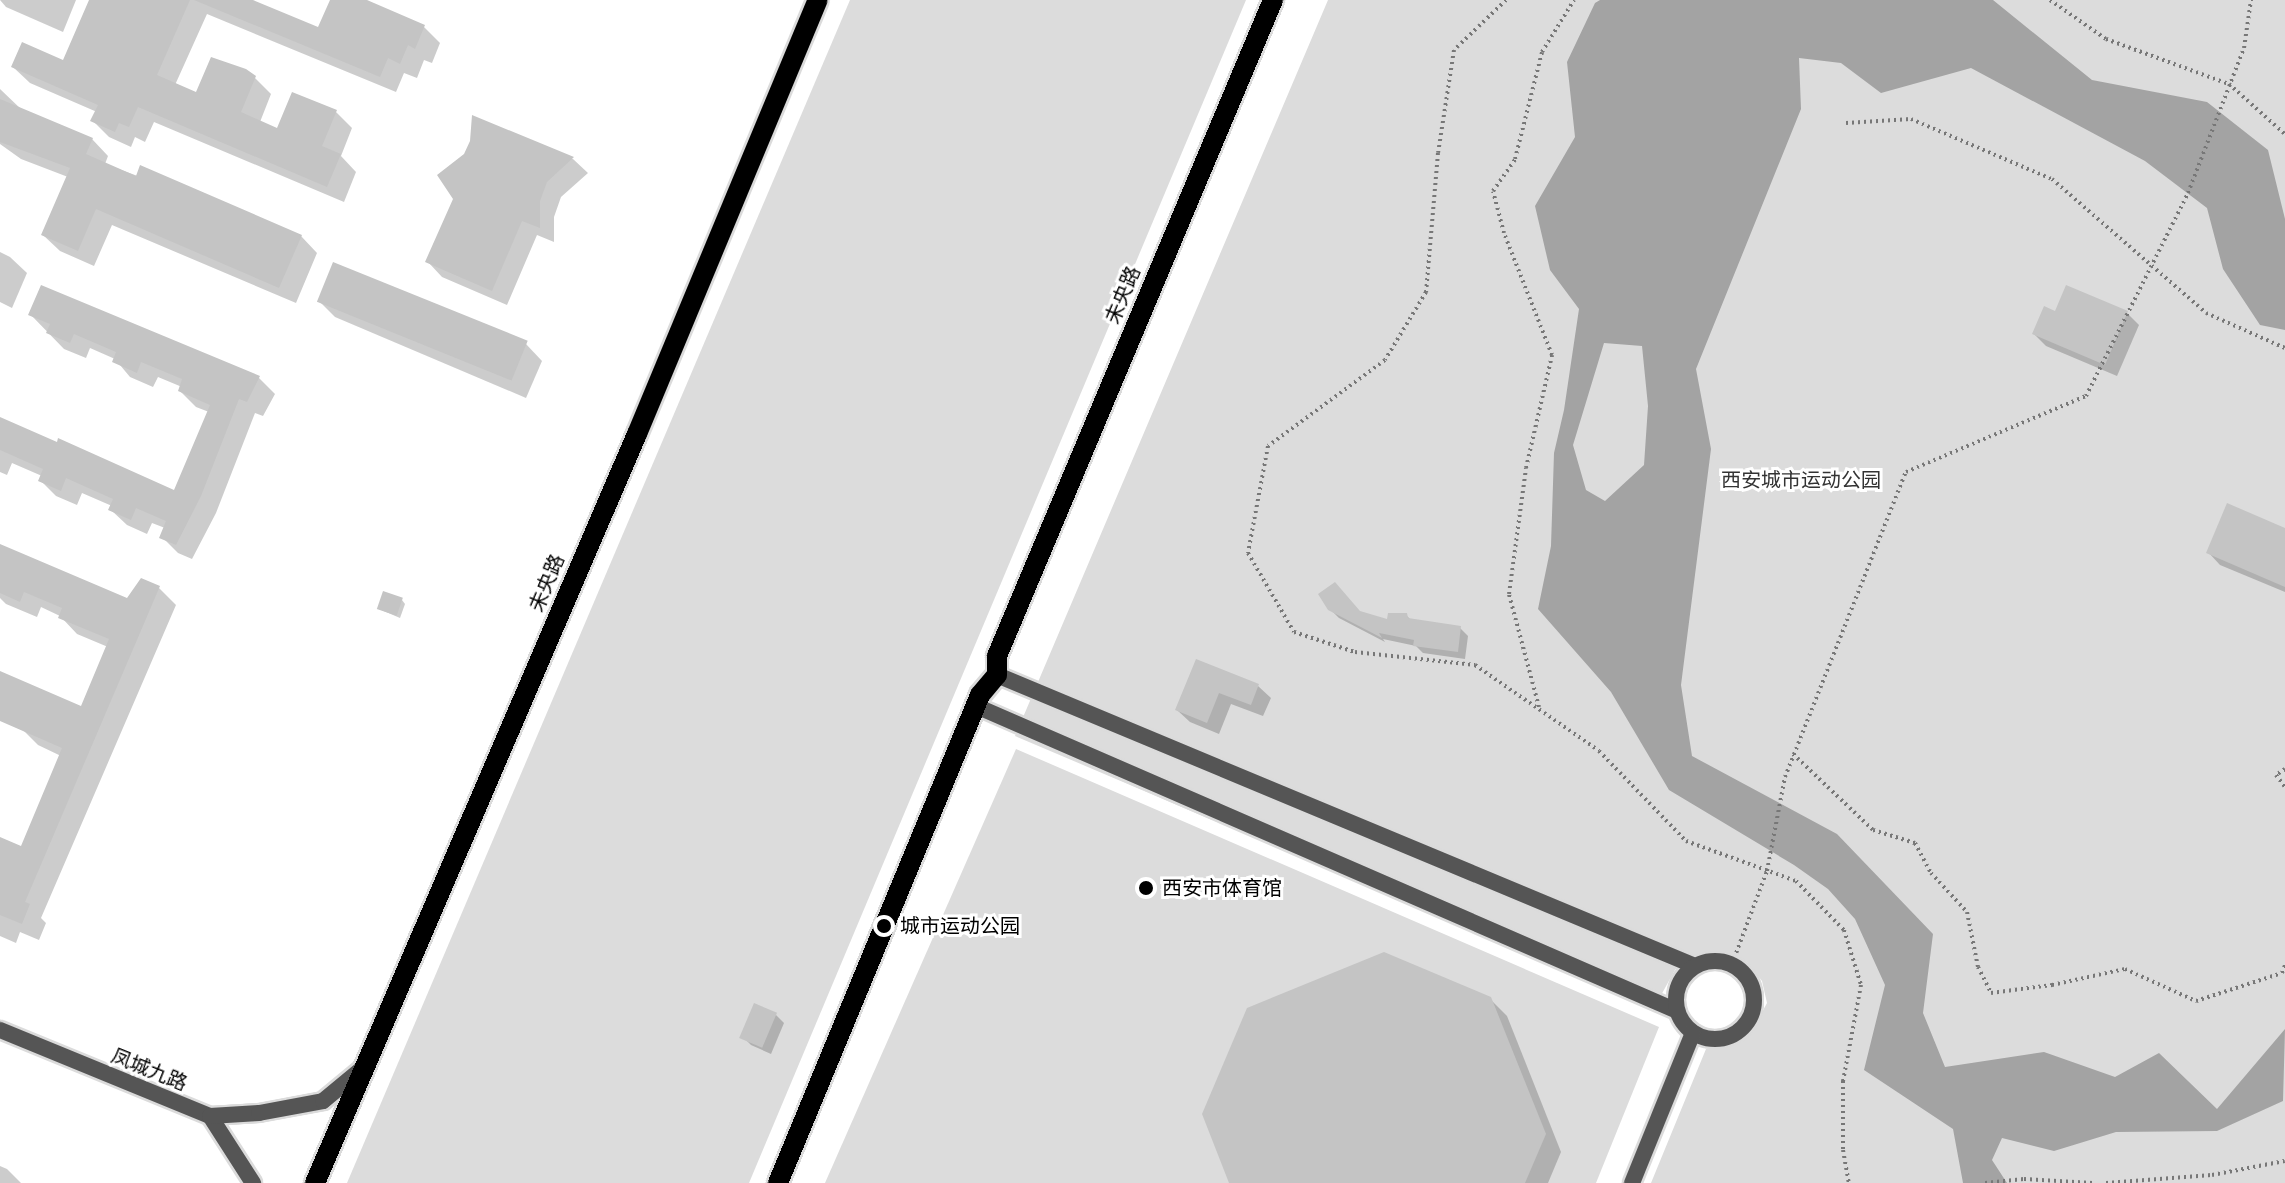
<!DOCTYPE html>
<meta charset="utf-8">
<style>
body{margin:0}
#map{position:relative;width:2285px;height:1183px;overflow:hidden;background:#fff;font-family:"Public Sans","Noto Sans SC",sans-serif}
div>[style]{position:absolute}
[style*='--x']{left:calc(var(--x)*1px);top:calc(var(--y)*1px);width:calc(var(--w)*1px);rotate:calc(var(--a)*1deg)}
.green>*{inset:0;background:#dcdcdc}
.water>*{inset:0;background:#a3a3a3}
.shadow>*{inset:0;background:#0003}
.building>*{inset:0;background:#c4c4c4;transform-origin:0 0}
.path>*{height:4px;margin-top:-2px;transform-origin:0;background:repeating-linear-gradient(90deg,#777 0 2px,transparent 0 6px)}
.roads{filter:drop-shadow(2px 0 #dbdbdb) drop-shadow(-2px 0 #dbdbdb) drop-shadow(0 2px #dbdbdb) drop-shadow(0 -2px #dbdbdb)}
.minor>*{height:16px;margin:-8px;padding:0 8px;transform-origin:8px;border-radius:8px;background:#555}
.minor>.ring{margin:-8px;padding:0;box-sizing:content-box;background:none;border:16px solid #555;border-radius:50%}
.tertiary>*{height:16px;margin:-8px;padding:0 8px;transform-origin:8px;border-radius:8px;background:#555}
.primary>*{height:20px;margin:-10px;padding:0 10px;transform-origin:10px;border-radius:10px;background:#000}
.dots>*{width:22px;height:22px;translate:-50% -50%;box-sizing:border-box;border:4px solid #fff;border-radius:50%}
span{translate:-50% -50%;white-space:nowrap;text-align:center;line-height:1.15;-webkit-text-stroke:6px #fff;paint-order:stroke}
.street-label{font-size:20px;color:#000}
.park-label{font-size:20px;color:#333}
.poi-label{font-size:20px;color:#000}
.left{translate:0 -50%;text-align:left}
</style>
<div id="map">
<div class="green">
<div style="clip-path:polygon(850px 0,1246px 0,749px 1183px,347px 1183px)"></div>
<div style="clip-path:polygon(1328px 0,2285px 0,2285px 1183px,1651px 1183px,1706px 1049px,1736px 1044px,1753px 1029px,1767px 1003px,1762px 981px,1747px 962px,1726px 953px,1702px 953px,1676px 968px,1654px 1008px,1015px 736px)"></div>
<div style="clip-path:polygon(1016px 749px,1659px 1027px,1596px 1183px,825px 1183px)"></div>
</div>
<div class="water">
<div style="clip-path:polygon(evenodd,1600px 0,1993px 0,2092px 80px,2207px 102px,2268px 150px,2285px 219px,2285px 330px,2260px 325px,2223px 269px,2207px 208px,2145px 161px,1971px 68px,1881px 93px,1841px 63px,1799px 58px,1801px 109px,1696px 369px,1711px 449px,1681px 685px,1692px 756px,1837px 834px,1933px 934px,1923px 1013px,1945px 1067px,2044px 1052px,2115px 1077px,2159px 1053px,2217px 1109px,2285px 1029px,2283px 1101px,2217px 1131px,2116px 1132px,2054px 1151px,2002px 1138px,1992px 1160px,2007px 1183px,1963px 1183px,1953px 1129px,1864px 1070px,1885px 985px,1855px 919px,1828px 889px,1794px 865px,1669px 790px,1611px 692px,1538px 609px,1551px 546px,1554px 453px,1564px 410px,1579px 309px,1550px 270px,1535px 206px,1575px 137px,1567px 62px,1595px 3px,1600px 0,1604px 343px,1642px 346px,1648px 406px,1644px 465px,1605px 501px,1586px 490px,1573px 445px,1604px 343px)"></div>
</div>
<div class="shadow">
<div style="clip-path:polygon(0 0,76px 0,63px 32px,6px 7px)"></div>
<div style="clip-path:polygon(91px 0,247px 0,319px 30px,332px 0,362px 0,424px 27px,440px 43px,432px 63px,424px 60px,417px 78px,404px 73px,396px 92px,207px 14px,175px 85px,197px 95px,255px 78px,271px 94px,260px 122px,278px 130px,336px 112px,352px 128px,341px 156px,356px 172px,344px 202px,154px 122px,145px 142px,135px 137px,131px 147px,109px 137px,93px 121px,97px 112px,30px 83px,13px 67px,64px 63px)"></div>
<div style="clip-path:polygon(0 89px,22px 110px,92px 139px,108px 156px,105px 164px,301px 236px,317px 253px,296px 303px,112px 225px,94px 266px,60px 251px,43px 235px,68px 177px,21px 159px,0 144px)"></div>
<div style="clip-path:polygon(474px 118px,573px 159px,588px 173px,561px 197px,554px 217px,554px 242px,537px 235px,507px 305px,442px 277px,428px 262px,455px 198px,472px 141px)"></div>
<div style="clip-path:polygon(0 252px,10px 257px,27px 273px,12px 308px,0 302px)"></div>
<div style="clip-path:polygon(319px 301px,526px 344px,542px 361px,526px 398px,335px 317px)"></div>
<div style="clip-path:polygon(2056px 313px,2127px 313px,2139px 325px,2117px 376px,2046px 346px,2034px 334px)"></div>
<div style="clip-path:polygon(30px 314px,259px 378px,275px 394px,263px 416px,255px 413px,216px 513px,192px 559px,178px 553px,162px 537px,165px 528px,152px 523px,147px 534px,127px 525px,111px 510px,112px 506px,82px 493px,77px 505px,56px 496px,40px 480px,42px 476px,12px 463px,7px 475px,0 472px,0 419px,175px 493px,209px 412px,196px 407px,180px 391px,182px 387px,158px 377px,153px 387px,130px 377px,115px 359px,90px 348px,86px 358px,64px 349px)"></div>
<div style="clip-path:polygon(2285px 530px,2285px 592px,2220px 565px,2208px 552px)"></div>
<div style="clip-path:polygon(0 546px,127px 601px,142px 580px,159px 588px,176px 605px,41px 918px,46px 923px,39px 940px,20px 932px,16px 943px,0 936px,0 839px,22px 848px,61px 756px,38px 745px,21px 728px,0 716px,0 674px,82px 708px,108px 647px,77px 634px,60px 616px,41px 607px,37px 617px,6px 604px,0 598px)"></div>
<div style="clip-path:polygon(402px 600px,405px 604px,400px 618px,379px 609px)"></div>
<div style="clip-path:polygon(1330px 609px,1389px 621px,1406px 615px,1412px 621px,1460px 628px,1468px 636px,1465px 659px,1423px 653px,1416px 646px,1383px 639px,1385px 642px,1339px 618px)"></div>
<div style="clip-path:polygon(1197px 661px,1258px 686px,1271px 698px,1263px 716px,1231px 704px,1219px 734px,1190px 722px,1177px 710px)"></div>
<div style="clip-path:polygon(1490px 999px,1507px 1016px,1561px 1152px,1548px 1183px,1231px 1183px)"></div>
<div style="clip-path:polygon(776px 1015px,784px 1023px,771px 1054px,751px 1045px,743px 1037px)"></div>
<div style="clip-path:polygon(0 1166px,7px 1169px,21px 1183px,0 1183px)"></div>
</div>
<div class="building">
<div style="clip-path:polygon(89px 0,190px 0,157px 75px,196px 92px,211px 57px,246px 69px,256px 76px,241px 112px,277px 128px,292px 92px,337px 110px,322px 146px,341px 154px,327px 187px,138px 107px,129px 127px,119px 123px,115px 132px,90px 121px,98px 105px,11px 67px,22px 42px,63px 60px)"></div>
<div style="clip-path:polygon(194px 0,253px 0,318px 27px,330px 0,367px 0,425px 25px,415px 49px,408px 45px,400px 64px,388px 58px,380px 77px)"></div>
<div style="clip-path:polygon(0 99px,93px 138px,86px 154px,136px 176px,140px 165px,302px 235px,279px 288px,96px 209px,78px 251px,41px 235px,70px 168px,0 142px)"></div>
<div style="clip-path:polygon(472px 115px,574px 157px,547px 182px,540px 201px,540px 228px,522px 221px,492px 291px,425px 262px,453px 199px,437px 175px,464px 154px,470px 141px)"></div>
<div style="left:333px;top:262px;width:210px;height:43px;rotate:22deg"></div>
<div style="clip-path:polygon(41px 285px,260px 376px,247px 402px,239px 399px,201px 496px,176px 545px,159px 538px,166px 521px,136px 508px,131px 520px,108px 510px,113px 499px,66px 478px,61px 491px,38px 481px,43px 469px,0 450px,0 417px,57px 442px,58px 438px,174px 490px,210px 405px,178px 391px,182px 379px,141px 362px,137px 373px,112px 362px,116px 352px,74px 334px,70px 343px,46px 333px,50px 324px,28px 315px)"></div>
<div style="clip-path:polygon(2066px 285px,2128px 311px,2105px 365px,2032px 334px,2044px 306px,2055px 311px)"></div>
<div style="clip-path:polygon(2227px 503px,2285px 528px,2285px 587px,2206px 553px)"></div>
<div style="clip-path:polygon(0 544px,127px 598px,141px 578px,160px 586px,25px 902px,30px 904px,22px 924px,0 915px,0 837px,21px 846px,62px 748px,0 721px,0 671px,81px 706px,109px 639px,58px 618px,62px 608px,24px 592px,20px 602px,0 593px)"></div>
<div style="clip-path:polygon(1335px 582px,1360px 611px,1387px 619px,1388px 613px,1407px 613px,1408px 618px,1461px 626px,1458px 652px,1413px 646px,1414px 640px,1379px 633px,1382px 638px,1328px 610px,1318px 594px)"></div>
<div style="left:383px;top:591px;width:21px;height:19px;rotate:19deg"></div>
<div style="clip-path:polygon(1196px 659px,1259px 684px,1251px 705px,1219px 693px,1207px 723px,1175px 710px)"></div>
<div style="clip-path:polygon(1384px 952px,1491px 997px,1546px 1134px,1525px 1183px,1229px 1183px,1202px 1114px,1247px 1008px)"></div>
<div style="left:754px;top:1003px;width:25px;height:38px;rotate:23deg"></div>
</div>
<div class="path">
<div style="--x:1506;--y:0;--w:72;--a:136.1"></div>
<div style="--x:1454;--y:50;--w:104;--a:98.8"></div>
<div style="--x:1438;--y:153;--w:140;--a:94.9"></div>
<div style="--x:1426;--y:292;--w:79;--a:121.1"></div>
<div style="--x:1385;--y:360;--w:145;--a:143.7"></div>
<div style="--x:1268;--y:446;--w:109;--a:100.6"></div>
<div style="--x:1248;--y:553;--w:91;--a:59.8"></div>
<div style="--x:1294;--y:632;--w:64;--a:18.2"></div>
<div style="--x:1355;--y:652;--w:121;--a:6.2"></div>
<div style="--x:1475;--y:665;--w:151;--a:34.7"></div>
<div style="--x:1599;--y:751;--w:125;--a:46"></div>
<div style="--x:1686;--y:841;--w:117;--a:20"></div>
<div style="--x:1796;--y:881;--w:69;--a:45.6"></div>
<div style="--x:1844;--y:930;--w:58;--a:72.8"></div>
<div style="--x:1861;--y:985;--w:98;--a:100.6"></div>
<div style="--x:1843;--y:1081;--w:69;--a:90"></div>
<div style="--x:1843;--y:1150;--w:34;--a:80"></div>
<div style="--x:2050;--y:0;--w:68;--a:34.9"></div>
<div style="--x:2106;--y:39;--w:131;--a:20.1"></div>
<div style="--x:2229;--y:84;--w:75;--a:41.8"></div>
<div style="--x:1846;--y:123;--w:65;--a:-3.5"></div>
<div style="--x:1911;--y:119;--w:153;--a:23.1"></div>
<div style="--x:2052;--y:179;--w:204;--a:41"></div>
<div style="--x:2206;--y:313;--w:86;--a:23.9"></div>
<div style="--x:1539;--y:707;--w:117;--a:-104.9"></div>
<div style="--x:1509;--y:594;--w:127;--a:-82.3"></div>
<div style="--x:1526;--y:468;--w:116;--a:-77"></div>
<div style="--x:1552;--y:355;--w:131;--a:-111.5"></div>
<div style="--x:1504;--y:233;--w:43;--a:-104.7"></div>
<div style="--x:1493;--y:191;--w:39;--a:-55"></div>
<div style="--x:1515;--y:159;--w:110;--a:-75.8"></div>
<div style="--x:1542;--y:52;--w:61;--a:-58.4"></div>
<div style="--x:1793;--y:754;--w:110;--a:43.5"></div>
<div style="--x:1873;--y:830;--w:44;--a:17.2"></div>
<div style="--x:1915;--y:843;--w:34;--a:62"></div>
<div style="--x:1931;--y:873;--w:53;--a:47.3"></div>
<div style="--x:1967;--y:912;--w:56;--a:78.7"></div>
<div style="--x:1978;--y:967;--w:29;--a:63"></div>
<div style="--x:1991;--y:993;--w:62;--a:-7.5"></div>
<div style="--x:2052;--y:985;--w:75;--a:-12.4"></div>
<div style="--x:2125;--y:969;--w:78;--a:24.3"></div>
<div style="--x:2196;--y:1001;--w:90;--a:-18"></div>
<div style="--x:2282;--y:973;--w:9;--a:-69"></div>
<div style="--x:2285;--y:769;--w:11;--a:146"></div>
<div style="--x:2276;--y:775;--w:15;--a:53"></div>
<div style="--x:1732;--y:964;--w:99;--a:-69.4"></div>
<div style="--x:1767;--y:871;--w:96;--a:-79.2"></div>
<div style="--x:1785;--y:777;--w:328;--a:-68.4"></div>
<div style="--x:1906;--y:472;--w:195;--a:-22.9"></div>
<div style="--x:2086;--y:396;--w:227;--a:-63.3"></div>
<div style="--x:2188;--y:193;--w:155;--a:-68.9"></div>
<div style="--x:2244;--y:48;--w:49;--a:-81.7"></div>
<div style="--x:1985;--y:1183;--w:39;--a:-6"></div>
<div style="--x:2024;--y:1179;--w:69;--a:3.3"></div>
<div style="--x:2106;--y:1183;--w:106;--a:-4.3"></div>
<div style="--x:2212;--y:1175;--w:74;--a:-10.9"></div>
</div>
<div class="roads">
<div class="minor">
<div style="--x:997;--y:675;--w:756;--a:22.63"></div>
<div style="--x:976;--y:706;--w:764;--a:23.51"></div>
<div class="ring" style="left:1676px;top:961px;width:62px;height:62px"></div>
<div style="--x:1632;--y:1183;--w:162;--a:-67.9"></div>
</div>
<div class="tertiary">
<div style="--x:0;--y:1030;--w:227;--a:22.3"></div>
<div style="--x:210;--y:1116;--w:80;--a:57.3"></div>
<div style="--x:210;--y:1116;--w:49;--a:-3.5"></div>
<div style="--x:259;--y:1113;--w:65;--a:-10.6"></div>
<div style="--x:323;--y:1101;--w:53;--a:-39.7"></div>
</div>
<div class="primary">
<div style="--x:315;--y:1183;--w:815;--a:-66.74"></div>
<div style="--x:637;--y:434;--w:470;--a:-67.4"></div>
<div style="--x:778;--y:1183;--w:528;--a:-67.51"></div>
<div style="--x:980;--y:695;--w:26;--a:-50"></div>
<div style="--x:997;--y:675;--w:19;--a:-90"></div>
<div style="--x:997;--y:656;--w:712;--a:-67.18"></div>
</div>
</div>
<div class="dots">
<div style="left:1146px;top:888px;background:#000"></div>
<div style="left:884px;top:926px;background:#000"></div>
</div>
<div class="street-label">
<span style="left:1123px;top:295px;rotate:-67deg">未央路</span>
<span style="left:547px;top:583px;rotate:-67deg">未央路</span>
<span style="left:149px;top:1070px;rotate:22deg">凤城九路</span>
</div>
<div class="park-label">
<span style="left:1801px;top:480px">西安城市运动公园</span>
</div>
<div class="poi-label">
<span class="left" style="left:1162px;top:888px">西安市体育馆</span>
<span class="left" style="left:900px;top:926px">城市运动公园</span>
</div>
</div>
